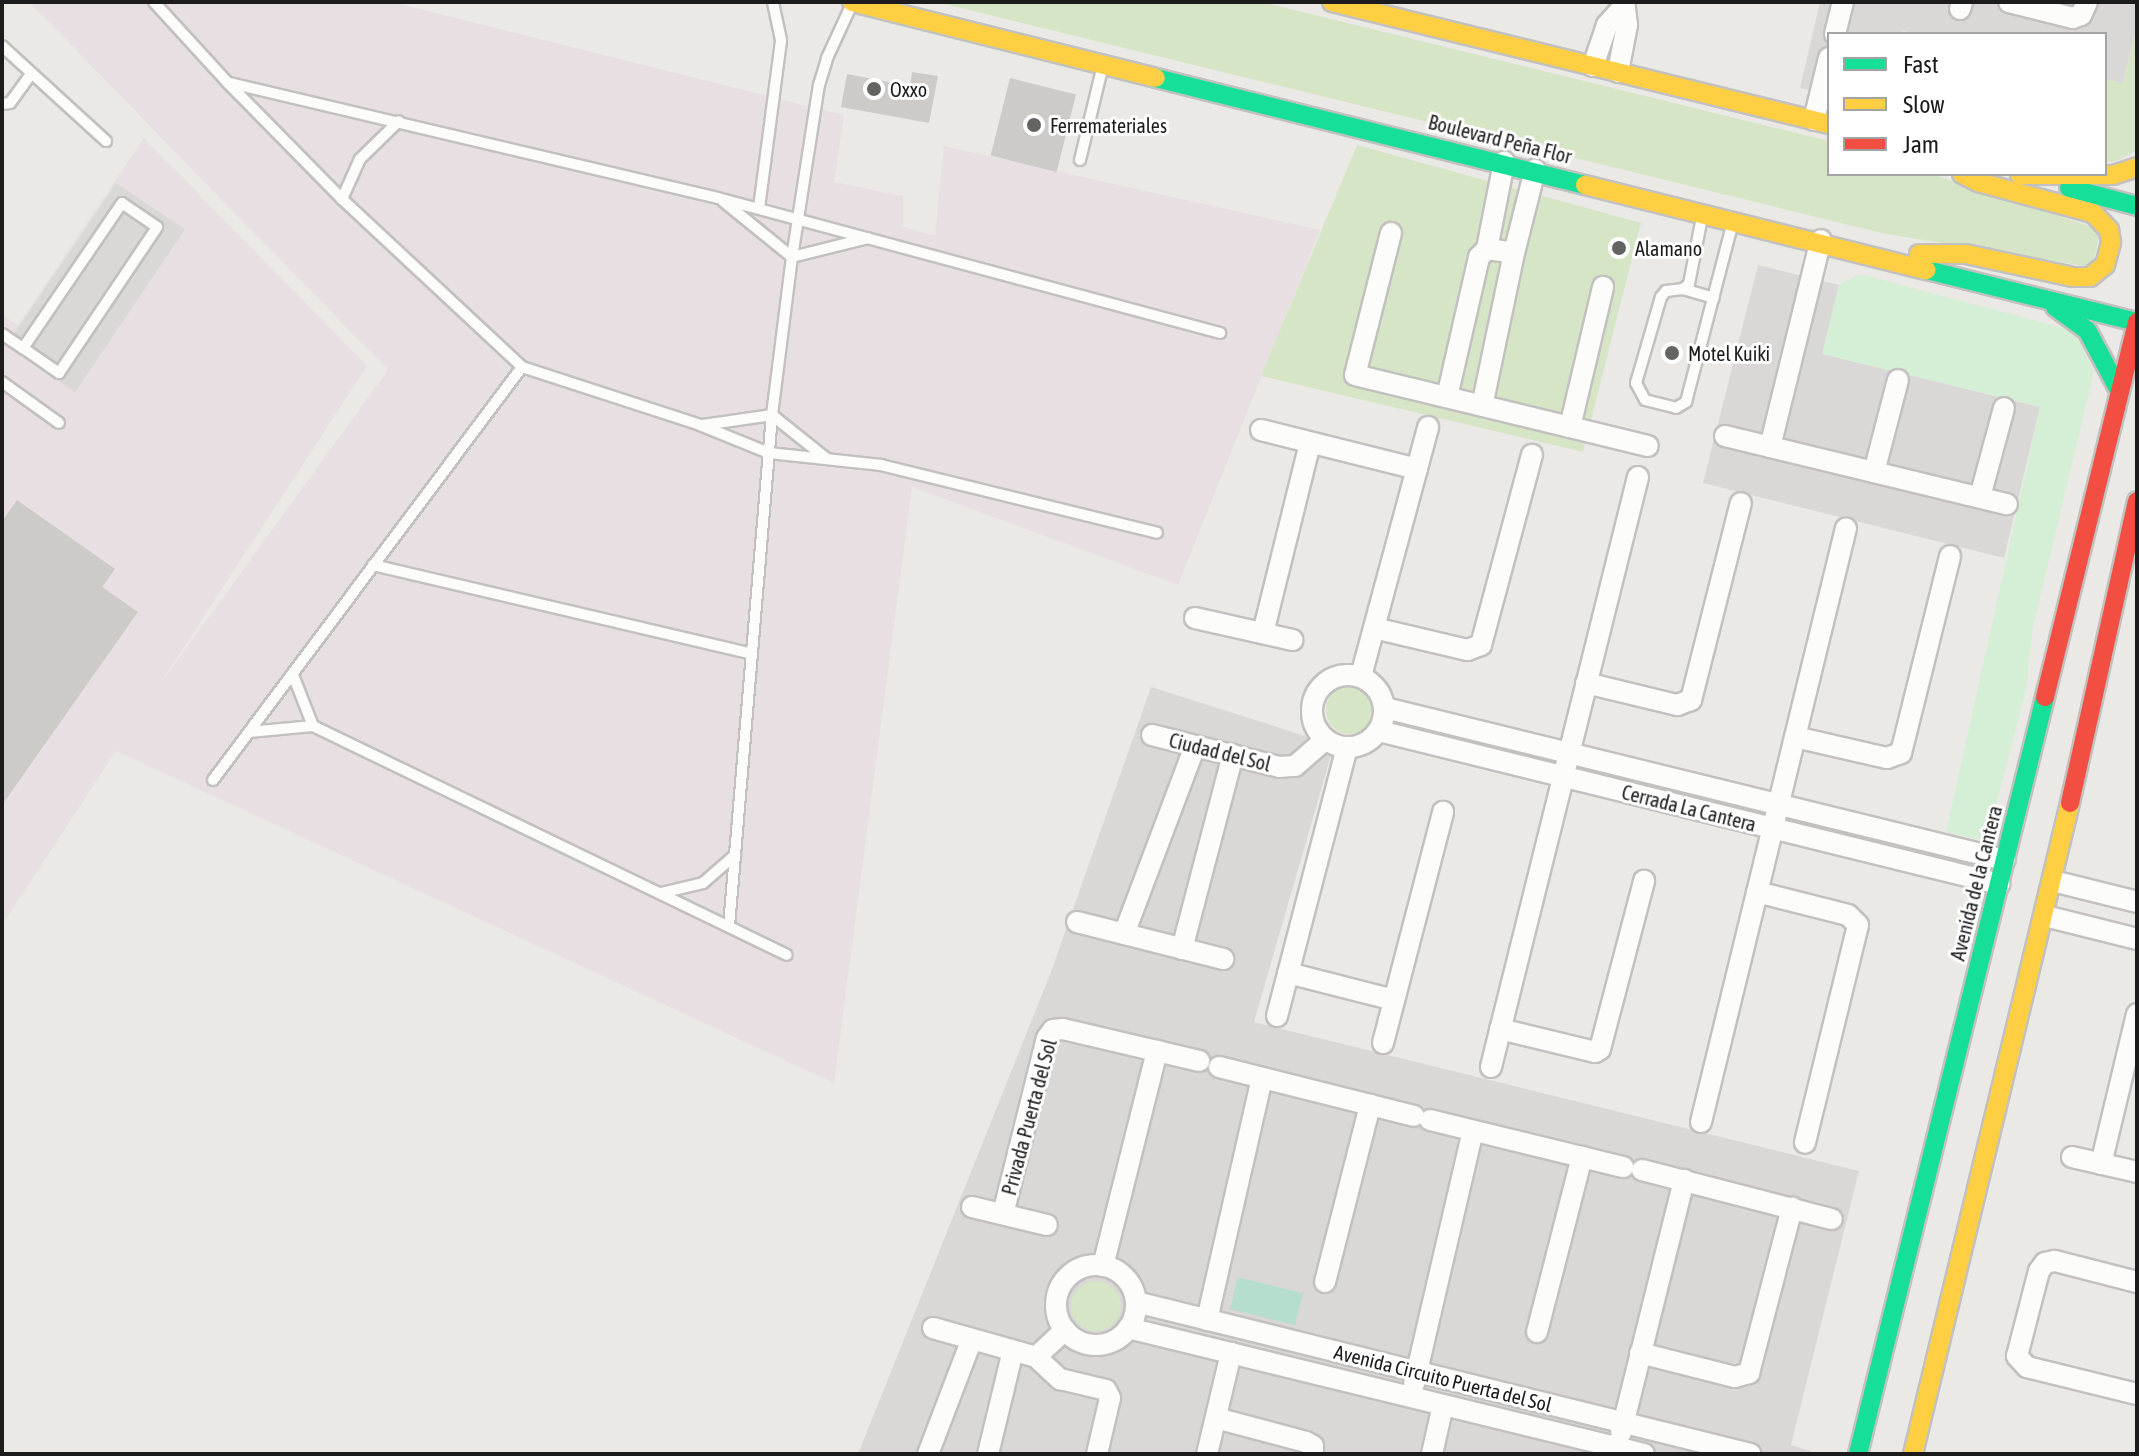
<!DOCTYPE html>
<meta charset="utf-8">
<style>
body{margin:0}
#map{position:relative;width:2139px;height:1456px;overflow:hidden;background:#ebe9e5;font-family:"Asap Condensed",sans-serif}
div>[style]{position:absolute}
[style*='--x']{left:calc(var(--x)*1px);top:calc(var(--y)*1px);width:calc(var(--w)*1px);rotate:calc(var(--a)*1deg)}
.residential>*{inset:0;background:#dad8d6}
.industrial>*{inset:0;background:#e8dfe3}
.religious>*{inset:0;background:#d9d8d6;transform-origin:0 0}
.grass>*{inset:0;background:#d6e5c6}
.round{border-radius:50%}
.park>*{inset:0;background:#d5eed6}
.pitch>*{inset:0;background:#b5decd;transform-origin:0 0}
.building>*{inset:0;background:#cdcbc8;transform-origin:0 0}
.roads{filter:drop-shadow(2px 0 #c2c1bf) drop-shadow(-2px 0 #c2c1bf) drop-shadow(0 2px #c2c1bf) drop-shadow(0 -2px #c2c1bf)}
.lane>*{height:10px;margin:-5px;padding:0 5px;transform-origin:5px;border-radius:5px;background:#fcfcfb}
.street>*{height:20px;margin:-10px;padding:0 10px;transform-origin:10px;border-radius:10px;background:#fcfcfb}
.street>.ring{margin:-10px;padding:0;box-sizing:content-box;background:none;border:20px solid #fcfcfb;border-radius:50%}
.fast>*{height:18px;margin:-9px;padding:0 9px;transform-origin:9px;border-radius:9px;background:#16e098}
.slow>*{height:18px;margin:-9px;padding:0 9px;transform-origin:9px;border-radius:9px;background:#ffcf43}
.jam>*{height:18px;margin:-9px;padding:0 9px;transform-origin:9px;border-radius:9px;background:#f24e42}
.dots>*{width:22px;height:22px;translate:-50% -50%;box-sizing:border-box;border:4px solid #fff;border-radius:50%}
span{translate:-50% -50%;white-space:nowrap;text-align:center;line-height:1.15;-webkit-text-stroke:6px #fff;paint-order:stroke}
.poi-label{font-size:20px;color:#1c1c1c}
.left{translate:0 -50%;text-align:left}
.street-label{font-size:20px;color:#1c1c1c}
.frame{position:absolute;inset:0;border:4px solid #1c1c1c;pointer-events:none}
.legend{position:absolute;left:1827px;top:32px;width:280px;height:144px;box-sizing:border-box;background:#fff;border:2px solid #a4a4a4;margin:0;padding:10px 14px;list-style:none;font-size:24px;color:#1c1c1c}
.legend li{display:flex;align-items:center;gap:16px;height:40px}
.legend b{width:40px;border:2px solid #a4a4a4}
</style>
<div id="map">
<div class="residential">
<div style="clip-path:polygon(1820px 2px,2137px 2px,2137px 25px,2123px 83px,2105px 79px,2105px 34px,1917px 34px,1903px 31px,1902px 34px,1829px 34px,1829px 94px,1800px 88px)"></div>
<div style="clip-path:polygon(1758px 265px,1839px 285px,1823px 354px,2040px 407px,2004px 558px,1703px 483px)"></div>
<div style="clip-path:polygon(1151px 687px,1334px 745px,1254px 1022px,1859px 1171px,1791px 1445px,1811px 1451px,1810px 1454px,858px 1454px,1051px 972px)"></div>
</div>
<div class="industrial">
<div style="clip-path:polygon(29px 2px,392px 2px,844px 115px,834px 182px,903px 196px,903px 227px,935px 236px,944px 146px,1320px 230px,1178px 585px,912px 487px,834px 1083px,116px 751px,2px 925px,2px 315px,18px 325px,144px 138px,367px 366px,158px 687px,388px 370px)"></div>
</div>
<div class="religious">
<div style="left:116px;top:183px;width:83px;height:196px;rotate:34deg"></div>
</div>
<div class="grass">
<div style="clip-path:polygon(936px 2px,1262px 2px,1829px 141px,1829px 174px,1931px 174px,2101px 230px,2092px 267px,1886px 234px)"></div>
<div style="clip-path:polygon(2137px 25px,2137px 150px,2117px 161px,2105px 162px,2105px 79px,2123px 83px)"></div>
<div style="clip-path:polygon(1357px 145px,1641px 223px,1583px 452px,1261px 376px)"></div>
<div class="round" style="left:1326px;top:686px;width:48px;height:48px"></div>
<div class="round" style="left:1071px;top:1281px;width:50px;height:50px"></div>
</div>
<div class="park">
<div style="clip-path:polygon(1860px 274px,2067px 329px,2078px 338px,2094px 372px,2033px 627px,2026px 690px,1988px 835px,1980px 840px,1946px 832px,2040px 407px,1822px 354px,1839px 285px)"></div>
</div>
<div class="pitch">
<div style="left:1238px;top:1277px;width:67px;height:33px;rotate:14deg"></div>
</div>
<div class="building">
<div style="clip-path:polygon(912px 72px,938px 76px,929px 123px,841px 107px,847px 74px,910px 86px)"></div>
<div style="left:1010px;top:78px;width:68px;height:80px;rotate:14deg"></div>
<div style="clip-path:polygon(17px 500px,115px 569px,102px 587px,138px 612px,2px 805px,2px 521px)"></div>
</div>
<div class="roads">
<div class="lane">
<div style="--x:154;--y:2;--w:110;--a:47.6"></div>
<div style="--x:228;--y:83;--w:163;--a:45.5"></div>
<div style="--x:342;--y:199;--w:246;--a:43"></div>
<div style="--x:522;--y:367;--w:187;--a:18"></div>
<div style="--x:700;--y:425;--w:74;--a:22.1"></div>
<div style="--x:769;--y:453;--w:113;--a:6.1"></div>
<div style="--x:881;--y:465;--w:284;--a:13.8"></div>
<div style="--x:2;--y:46;--w:141;--a:42.4"></div>
<div style="--x:230;--y:83;--w:501;--a:13.26"></div>
<div style="--x:718;--y:198;--w:520;--a:15.05"></div>
<div style="--x:2;--y:104;--w:8;--a:-7"></div>
<div style="--x:10;--y:103;--w:34;--a:-54"></div>
<div style="--x:1080;--y:160;--w:94;--a:-76.4"></div>
<div style="--x:342;--y:199;--w:44;--a:-65.8"></div>
<div style="--x:360;--y:159;--w:54;--a:-44.3"></div>
<div style="--x:723;--y:201;--w:89;--a:39.1"></div>
<div style="--x:792;--y:257;--w:78;--a:-14"></div>
<div style="--x:759;--y:208;--w:169;--a:-82.5"></div>
<div style="--x:781;--y:40;--w:39;--a:-102"></div>
<div style="--x:1702;--y:217;--w:68;--a:101"></div>
<div style="--x:1689;--y:284;--w:8;--a:140"></div>
<div style="--x:1683;--y:289;--w:17;--a:173"></div>
<div style="--x:1666;--y:291;--w:8;--a:130"></div>
<div style="--x:1661;--y:297;--w:90;--a:106.2"></div>
<div style="--x:1636;--y:383;--w:19;--a:62"></div>
<div style="--x:1645;--y:400;--w:32;--a:14"></div>
<div style="--x:1676;--y:408;--w:12;--a:-31"></div>
<div style="--x:1686;--y:402;--w:182;--a:-75.4"></div>
<div style="--x:1683;--y:289;--w:32;--a:16"></div>
<div style="--x:2;--y:334;--w:25;--a:34"></div>
<div style="--x:23;--y:348;--w:44;--a:34.8"></div>
<div style="--x:59;--y:373;--w:176;--a:-56.1"></div>
<div style="--x:157;--y:227;--w:42;--a:-145.6"></div>
<div style="--x:122;--y:203;--w:176;--a:124.3"></div>
<div style="--x:2;--y:382;--w:70;--a:35.7"></div>
<div style="--x:703;--y:425;--w:70;--a:-8.2"></div>
<div style="--x:772;--y:415;--w:70;--a:38.7"></div>
<div style="--x:373;--y:565;--w:389;--a:13.2"></div>
<div style="--x:293;--y:675;--w:55;--a:68.6"></div>
<div style="--x:249;--y:732;--w:64;--a:-5.4"></div>
<div style="--x:313;--y:726;--w:526;--a:25.79"></div>
<div style="--x:213;--y:780;--w:516;--a:-53.2"></div>
<div style="--x:661;--y:893;--w:43;--a:-13.4"></div>
<div style="--x:703;--y:883;--w:43;--a:-41.2"></div>
<div style="--x:729;--y:926;--w:513;--a:-85.19"></div>
<div style="--x:772;--y:415;--w:159;--a:-82.8"></div>
<div style="--x:792;--y:257;--w:174;--a:-81.1"></div>
<div style="--x:819;--y:85;--w:28;--a:-73"></div>
<div style="--x:827;--y:58;--w:60;--a:-65.2"></div>
</div>
<div class="street">
<div style="--x:2009;--y:2;--w:66;--a:14"></div>
<div style="--x:2073;--y:18;--w:9;--a:-21"></div>
<div style="--x:2081;--y:15;--w:14;--a:-65"></div>
<div style="--x:1960;--y:9;--w:7;--a:-74"></div>
<div style="--x:1835;--y:34;--w:33;--a:-76"></div>
<div style="--x:1593;--y:66;--w:43;--a:-71.1"></div>
<div style="--x:1607;--y:25;--w:24;--a:-48"></div>
<div style="--x:1618;--y:72;--w:48;--a:-79.2"></div>
<div style="--x:1627;--y:25;--w:23;--a:-97"></div>
<div style="--x:1814;--y:120;--w:64;--a:-76.4"></div>
<div style="--x:1391;--y:233;--w:146;--a:104.2"></div>
<div style="--x:1355;--y:375;--w:221;--a:13.6"></div>
<div style="--x:1570;--y:427;--w:144;--a:-76.7"></div>
<div style="--x:1487;--y:249;--w:89;--a:-78.9"></div>
<div style="--x:1514;--y:253;--w:86;--a:-75.8"></div>
<div style="--x:1447;--y:397;--w:144;--a:-77.1"></div>
<div style="--x:1479;--y:257;--w:11;--a:-45"></div>
<div style="--x:1487;--y:249;--w:27;--a:8"></div>
<div style="--x:1514;--y:253;--w:156;--a:101.8"></div>
<div style="--x:1570;--y:427;--w:80;--a:13.7"></div>
<div style="--x:1261;--y:430;--w:161;--a:14"></div>
<div style="--x:1725;--y:436;--w:290;--a:13.6"></div>
<div style="--x:1770;--y:447;--w:213;--a:-76.2"></div>
<div style="--x:1874;--y:472;--w:95;--a:-75.4"></div>
<div style="--x:1980;--y:497;--w:92;--a:-74.9"></div>
<div style="--x:1195;--y:618;--w:100;--a:12.7"></div>
<div style="--x:1374;--y:628;--w:96;--a:13.3"></div>
<div style="--x:1467;--y:650;--w:15;--a:-20"></div>
<div style="--x:1481;--y:645;--w:197;--a:-75"></div>
<div style="--x:1263;--y:633;--w:196;--a:-76.1"></div>
<div class="ring" style="left:1312px;top:675px;width:52px;height:52px"></div>
<div style="--x:1361;--y:676;--w:258;--a:-74.9"></div>
<div style="--x:1586;--y:683;--w:94;--a:13.6"></div>
<div style="--x:1677;--y:705;--w:15;--a:-20"></div>
<div style="--x:1691;--y:700;--w:203;--a:-75.8"></div>
<div style="--x:1385;--y:708;--w:638;--a:13.78"></div>
<div style="--x:1379;--y:731;--w:639;--a:13.86"></div>
<div style="--x:1152;--y:735;--w:131;--a:14.1"></div>
<div style="--x:1279;--y:767;--w:16;--a:-4"></div>
<div style="--x:1295;--y:766;--w:40;--a:-41"></div>
<div style="--x:1795;--y:737;--w:94;--a:12.9"></div>
<div style="--x:1887;--y:758;--w:15;--a:-20"></div>
<div style="--x:1901;--y:753;--w:203;--a:-76"></div>
<div style="--x:2053;--y:881;--w:87;--a:14"></div>
<div style="--x:1757;--y:892;--w:94;--a:14.2"></div>
<div style="--x:1848;--y:915;--w:14;--a:45"></div>
<div style="--x:1858;--y:925;--w:224;--a:103.7"></div>
<div style="--x:2045;--y:916;--w:95;--a:14"></div>
<div style="--x:1077;--y:922;--w:151;--a:14.2"></div>
<div style="--x:1124;--y:934;--w:201;--a:-69.3"></div>
<div style="--x:1182;--y:949;--w:201;--a:-75.3"></div>
<div style="--x:1288;--y:973;--w:109;--a:14.3"></div>
<div style="--x:1277;--y:1016;--w:277;--a:-75.4"></div>
<div style="--x:1500;--y:1029;--w:98;--a:13.6"></div>
<div style="--x:1595;--y:1052;--w:6;--a:-31"></div>
<div style="--x:1600;--y:1049;--w:174;--a:-75.3"></div>
<div style="--x:1383;--y:1043;--w:239;--a:-75.4"></div>
<div style="--x:1219;--y:1067;--w:201;--a:14.1"></div>
<div style="--x:1491;--y:1067;--w:608;--a:-76.01"></div>
<div style="--x:1430;--y:1120;--w:199;--a:13.7"></div>
<div style="--x:1701;--y:1122;--w:611;--a:-76.28"></div>
<div style="--x:2072;--y:1157;--w:67;--a:13"></div>
<div style="--x:2101;--y:1164;--w:154;--a:-76.5"></div>
<div style="--x:1642;--y:1170;--w:196;--a:14.5"></div>
<div style="--x:972;--y:1207;--w:77;--a:13.5"></div>
<div style="--x:1003;--y:1214;--w:181;--a:-76"></div>
<div style="--x:1047;--y:1038;--w:10;--a:-53"></div>
<div style="--x:1053;--y:1030;--w:10;--a:-6"></div>
<div style="--x:1063;--y:1029;--w:140;--a:13.2"></div>
<div class="ring" style="left:1056px;top:1265px;width:60px;height:60px"></div>
<div style="--x:1103;--y:1266;--w:222;--a:-75.9"></div>
<div style="--x:1325;--y:1282;--w:183;--a:-75.7"></div>
<div style="--x:2137;--y:1282;--w:85;--a:-165.6"></div>
<div style="--x:2055;--y:1261;--w:10;--a:169"></div>
<div style="--x:2045;--y:1263;--w:10;--a:127"></div>
<div style="--x:2039;--y:1271;--w:88;--a:104.5"></div>
<div style="--x:2017;--y:1356;--w:15;--a:48"></div>
<div style="--x:2027;--y:1367;--w:113;--a:13.8"></div>
<div style="--x:1136;--y:1302;--w:633;--a:13.9"></div>
<div style="--x:1207;--y:1320;--w:248;--a:-77.2"></div>
<div style="--x:933;--y:1328;--w:107;--a:15.7"></div>
<div style="--x:1036;--y:1357;--w:33;--a:43"></div>
<div style="--x:1060;--y:1379;--w:47;--a:13.4"></div>
<div style="--x:1106;--y:1390;--w:9;--a:63"></div>
<div style="--x:1110;--y:1398;--w:57;--a:103.1"></div>
<div style="--x:1128;--y:1328;--w:531;--a:13.72"></div>
<div style="--x:1537;--y:1332;--w:181;--a:-75.6"></div>
<div style="--x:1640;--y:1353;--w:98;--a:14.2"></div>
<div style="--x:1735;--y:1377;--w:15;--a:-16"></div>
<div style="--x:1749;--y:1373;--w:171;--a:-75.4"></div>
<div style="--x:1036;--y:1357;--w:40;--a:-43"></div>
<div style="--x:1414;--y:1384;--w:260;--a:-76.9"></div>
<div style="--x:1216;--y:1418;--w:93;--a:14.9"></div>
<div style="--x:1306;--y:1442;--w:8;--a:30"></div>
<div style="--x:1313;--y:1446;--w:8;--a:90"></div>
<div style="--x:1621;--y:1433;--w:261;--a:-76"></div>
<div style="--x:928;--y:1454;--w:123;--a:-69.1"></div>
<div style="--x:988;--y:1454;--w:106;--a:-76.4"></div>
<div style="--x:1207;--y:1454;--w:104;--a:-76.6"></div>
<div style="--x:1432;--y:1454;--w:50;--a:-77.3"></div>
</div>
<div class="fast">
<div style="--x:1156;--y:78;--w:442;--a:14"></div>
<div style="--x:2069;--y:188;--w:70;--a:14.8"></div>
<div style="--x:1927;--y:270;--w:216;--a:13.9"></div>
<div style="--x:2055;--y:307;--w:39;--a:36"></div>
<div style="--x:2087;--y:330;--w:70;--a:62"></div>
<div style="--x:1858;--y:1454;--w:780;--a:-76.12"></div>
</div>
<div class="slow">
<div style="--x:852;--y:2;--w:313;--a:14"></div>
<div style="--x:1332;--y:2;--w:512;--a:13.79"></div>
<div style="--x:2020;--y:175;--w:93;--a:0"></div>
<div style="--x:2113;--y:175;--w:25;--a:-18"></div>
<div style="--x:1585;--y:185;--w:352;--a:14"></div>
<div style="--x:1919;--y:254;--w:47;--a:0"></div>
<div style="--x:1966;--y:254;--w:109;--a:12.1"></div>
<div style="--x:2073;--y:277;--w:17;--a:0"></div>
<div style="--x:2090;--y:277;--w:19;--a:-39"></div>
<div style="--x:2105;--y:265;--w:24;--a:-75"></div>
<div style="--x:2111;--y:242;--w:12;--a:-99"></div>
<div style="--x:2109;--y:230;--w:23;--a:-133"></div>
<div style="--x:2093;--y:213;--w:119;--a:-164.9"></div>
<div style="--x:1978;--y:182;--w:18;--a:-153"></div>
<div style="--x:1913;--y:1454;--w:670;--a:-76.44"></div>
</div>
<div class="jam">
<div style="--x:2045;--y:697;--w:386;--a:-76.2"></div>
<div style="--x:2070;--y:803;--w:309;--a:-77.5"></div>
</div>
</div>
<div class="dots">
<div style="left:874px;top:89px;background:#646462"></div>
<div style="left:1034px;top:125px;background:#646462"></div>
<div style="left:1619px;top:248px;background:#646462"></div>
<div style="left:1672px;top:353px;background:#646462"></div>
</div>
<div class="poi-label">
<span class="left" style="left:890px;top:89px">Oxxo</span>
<span class="left" style="left:1050px;top:125px">Ferremateriales</span>
<span class="left" style="left:1635px;top:248px">Alamano</span>
<span class="left" style="left:1688px;top:353px">Motel Kuiki</span>
</div>
<div class="street-label">
<span style="left:1500px;top:139px;rotate:14deg">Boulevard Peña Flor</span>
<span style="left:1220px;top:752px;rotate:14deg">Ciudad del Sol</span>
<span style="left:1689px;top:808px;rotate:14deg">Cerrada La Cantera</span>
<span style="left:1976px;top:883px;rotate:-76deg">Avenida de la Cantera</span>
<span style="left:1029px;top:1117px;rotate:-75deg">Privada Puerta del Sol</span>
<span style="left:1443px;top:1378px;rotate:14deg">Avenida Circuito Puerta del Sol</span>
</div>
<div class="frame"></div>
<ul class="legend">
<li><b style="height:10px;background:#16e098"></b>Fast</li>
<li><b style="height:10px;background:#ffcf43"></b>Slow</li>
<li><b style="height:10px;background:#f24e42"></b>Jam</li>
</ul>
</div>
